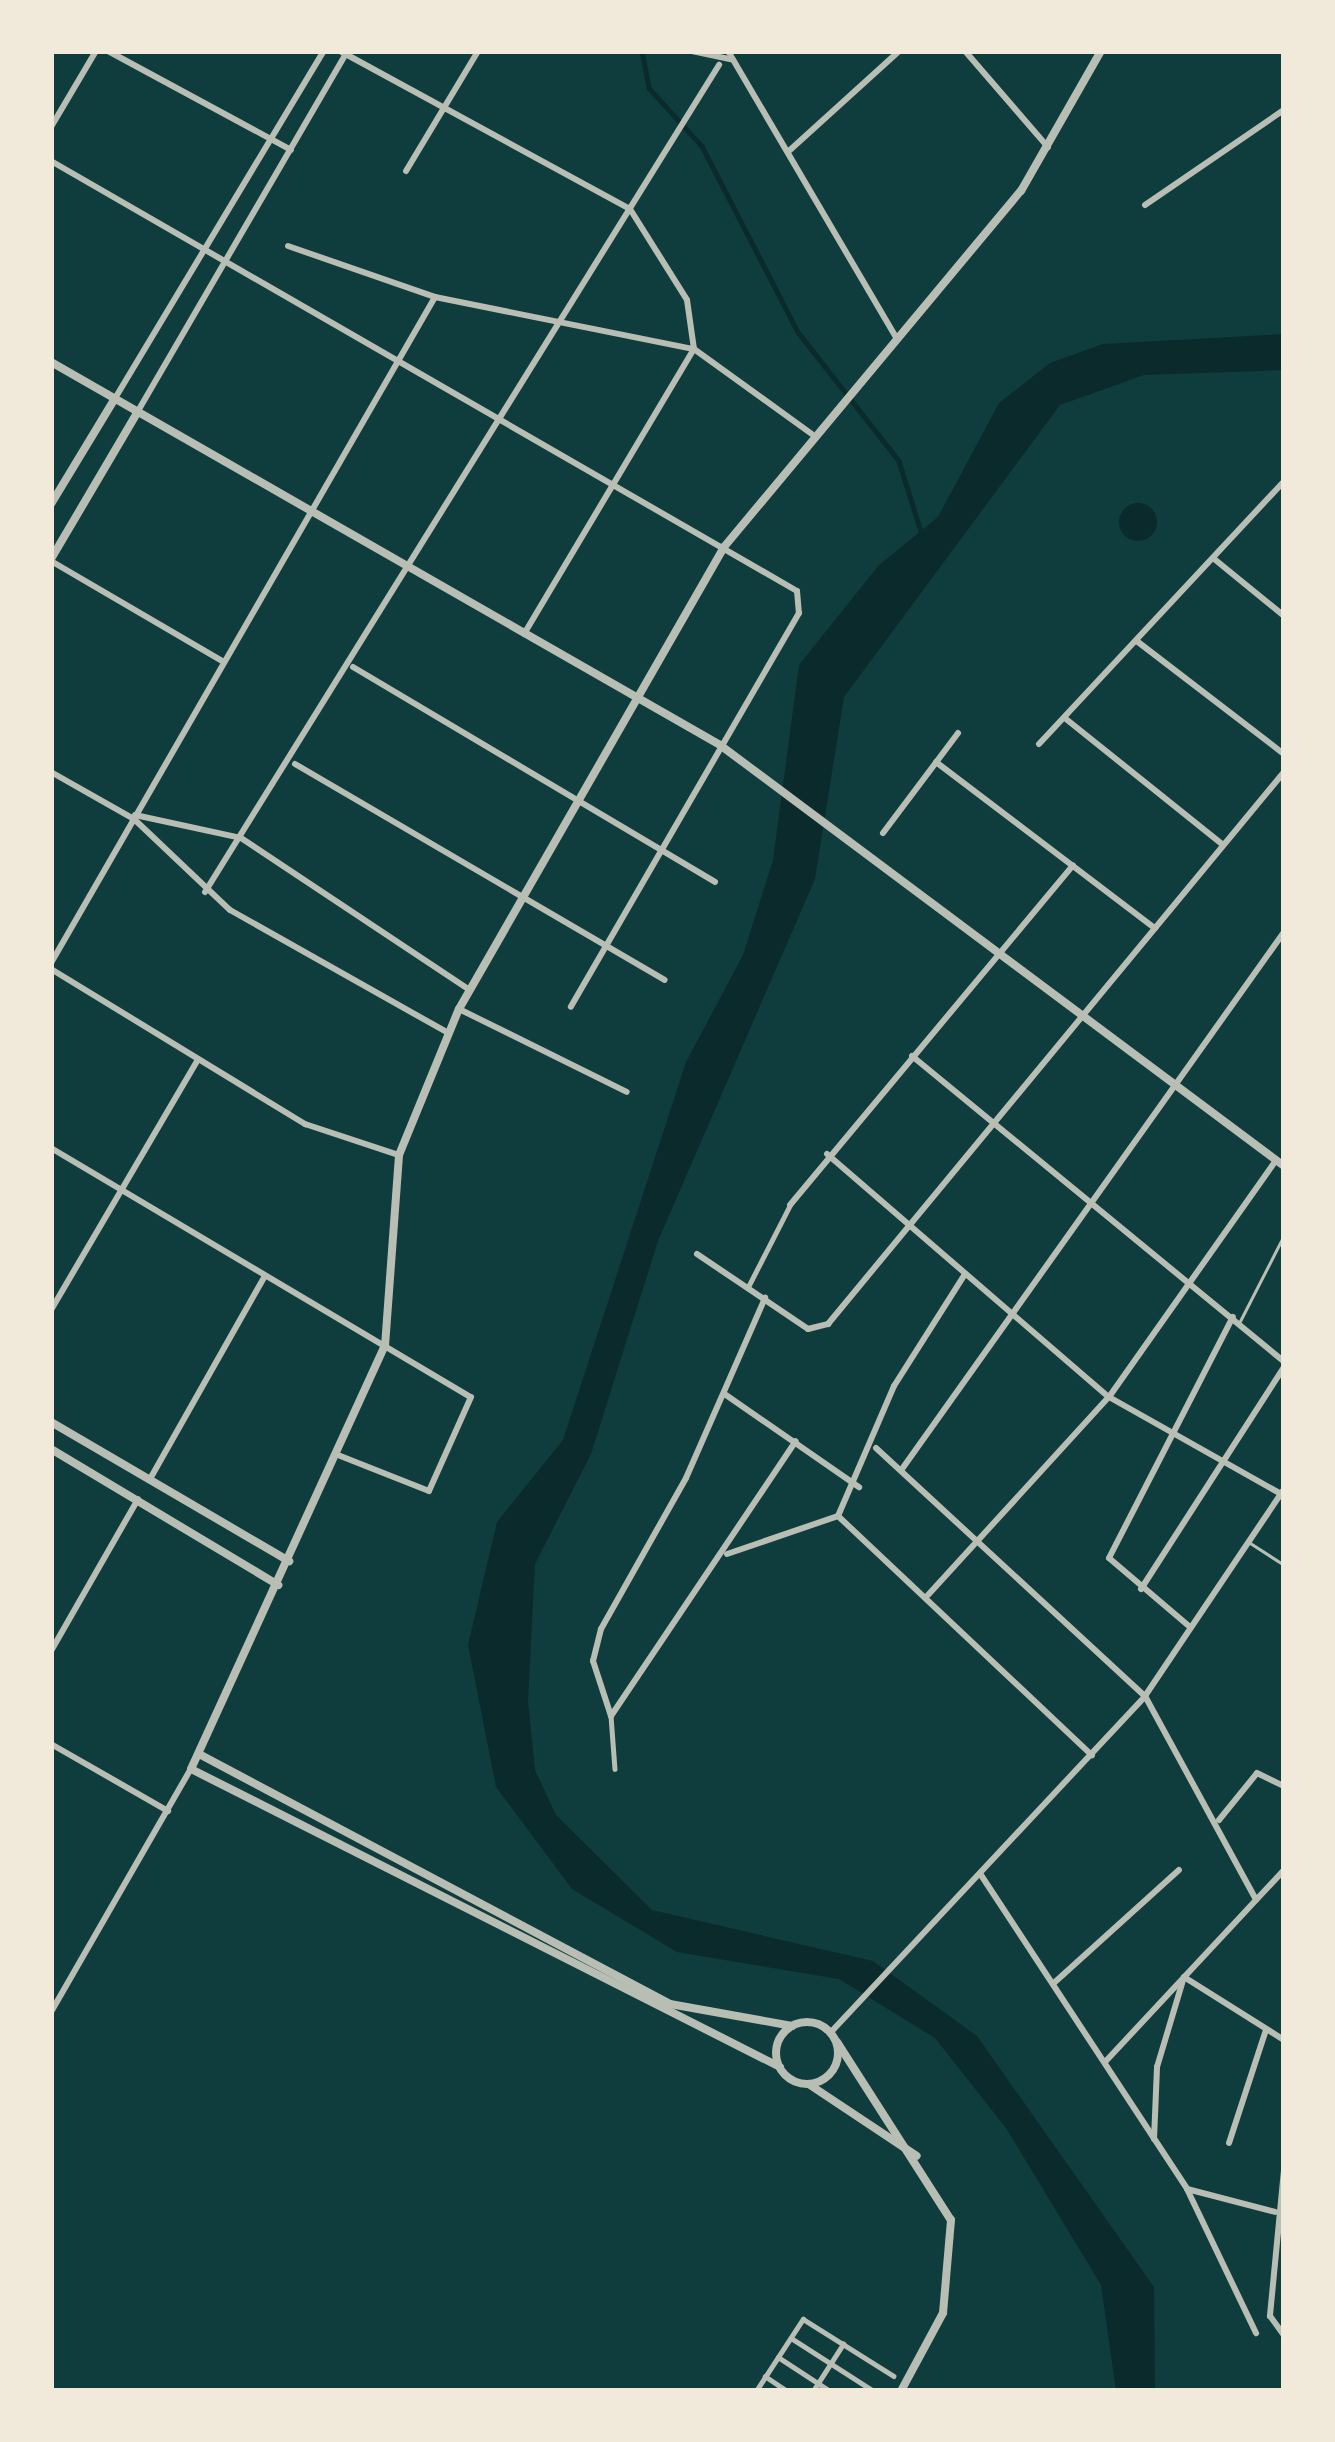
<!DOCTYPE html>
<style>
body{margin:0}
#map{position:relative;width:1335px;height:2442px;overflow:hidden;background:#0f3d3e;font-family:Montserrat,sans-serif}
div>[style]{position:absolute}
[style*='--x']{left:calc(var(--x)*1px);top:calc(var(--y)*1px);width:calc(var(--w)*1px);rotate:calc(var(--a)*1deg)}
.water>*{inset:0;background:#0a2a2b}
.round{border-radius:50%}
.stream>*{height:4.5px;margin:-2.25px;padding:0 2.25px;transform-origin:2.25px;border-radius:2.25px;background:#0a2a2b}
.service>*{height:3px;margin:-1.5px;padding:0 1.5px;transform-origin:1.5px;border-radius:1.5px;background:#b8beb3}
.pedestrian>*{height:4.5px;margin:-2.25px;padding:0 2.25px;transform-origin:2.25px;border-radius:2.25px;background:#b8beb3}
.minor>*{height:6px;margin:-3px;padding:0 3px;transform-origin:3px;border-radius:3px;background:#b8beb3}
.tertiary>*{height:8px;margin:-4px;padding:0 4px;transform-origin:4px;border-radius:4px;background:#b8beb3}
.tertiary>.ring{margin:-4px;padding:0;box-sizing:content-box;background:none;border:8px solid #b8beb3;border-radius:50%}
span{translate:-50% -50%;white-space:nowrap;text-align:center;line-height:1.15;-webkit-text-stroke:12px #f1e9da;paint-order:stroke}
.frame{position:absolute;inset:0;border:54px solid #f1e9da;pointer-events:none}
</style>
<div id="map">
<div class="water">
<div style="clip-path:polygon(1284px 334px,1284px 370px,1144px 375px,1060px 405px,844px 697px,815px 879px,658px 1241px,591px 1454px,535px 1564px,528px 1701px,535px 1770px,556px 1815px,652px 1910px,873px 1961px,977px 2036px,1154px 2287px,1155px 2391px,1116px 2391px,1101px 2285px,1006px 2128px,935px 2038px,839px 1979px,677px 1952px,572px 1889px,496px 1787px,468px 1645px,497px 1522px,563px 1440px,686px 1062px,743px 955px,773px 860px,799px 665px,879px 565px,938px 517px,999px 403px,1050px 363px,1103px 344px)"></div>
<div class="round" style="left:1119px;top:503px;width:38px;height:38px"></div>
</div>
<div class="stream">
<div style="--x:642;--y:51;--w:38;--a:79"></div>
<div style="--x:649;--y:88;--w:79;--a:47.6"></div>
<div style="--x:702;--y:146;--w:209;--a:62.7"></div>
<div style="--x:798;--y:332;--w:164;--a:51.9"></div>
<div style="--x:899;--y:461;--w:77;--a:72.7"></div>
</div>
<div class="service">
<div style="--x:1240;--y:1321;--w:97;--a:-62.9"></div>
<div style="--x:1250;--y:1543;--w:40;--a:32.9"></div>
</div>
<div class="pedestrian">
<div style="--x:748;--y:1287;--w:92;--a:-62.9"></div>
<div style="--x:611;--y:1716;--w:53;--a:85.7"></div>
<div style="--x:791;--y:2338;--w:98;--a:32.6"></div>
<div style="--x:778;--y:2357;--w:62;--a:33.2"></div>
<div style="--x:765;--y:2376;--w:27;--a:34"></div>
<div style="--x:756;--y:2391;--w:86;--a:-56.9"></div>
<div style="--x:803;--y:2319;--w:107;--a:32.1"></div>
<div style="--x:813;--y:2391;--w:56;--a:-57.4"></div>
</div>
<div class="minor">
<div style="--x:108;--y:51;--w:208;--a:28.4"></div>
<div style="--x:340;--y:51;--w:330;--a:28.6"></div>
<div style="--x:630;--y:209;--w:107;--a:57.9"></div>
<div style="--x:687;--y:300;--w:49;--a:81.9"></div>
<div style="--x:692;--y:51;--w:40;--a:12"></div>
<div style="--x:728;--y:51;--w:332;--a:59.6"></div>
<div style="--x:965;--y:51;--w:127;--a:49.2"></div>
<div style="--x:51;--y:127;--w:88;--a:-59.4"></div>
<div style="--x:790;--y:150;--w:147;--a:-42.2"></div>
<div style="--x:51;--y:161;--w:861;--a:29.96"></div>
<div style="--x:797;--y:591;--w:22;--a:85"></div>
<div style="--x:799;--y:613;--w:455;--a:120.1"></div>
<div style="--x:406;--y:171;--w:140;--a:-59"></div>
<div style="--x:1145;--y:205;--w:168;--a:-34.4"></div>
<div style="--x:288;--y:246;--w:156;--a:19.1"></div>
<div style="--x:435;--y:297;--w:264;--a:11.4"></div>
<div style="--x:694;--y:349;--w:145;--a:35.8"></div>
<div style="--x:114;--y:400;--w:407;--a:-59"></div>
<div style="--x:138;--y:411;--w:413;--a:-59.8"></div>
<div style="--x:1213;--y:558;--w:92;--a:39.2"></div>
<div style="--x:51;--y:561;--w:200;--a:30.3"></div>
<div style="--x:524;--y:634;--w:332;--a:-59.2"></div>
<div style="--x:1138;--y:642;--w:184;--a:37.5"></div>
<div style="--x:353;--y:667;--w:421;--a:30.7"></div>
<div style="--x:1066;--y:719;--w:200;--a:38.7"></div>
<div style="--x:1039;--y:744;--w:359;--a:-47"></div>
<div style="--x:936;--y:762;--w:275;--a:37.2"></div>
<div style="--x:295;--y:764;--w:428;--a:30.3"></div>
<div style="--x:51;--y:772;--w:95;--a:29.5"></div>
<div style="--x:134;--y:819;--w:132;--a:43.5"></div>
<div style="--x:230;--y:910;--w:250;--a:29.4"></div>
<div style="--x:135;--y:815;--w:108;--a:12.2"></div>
<div style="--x:241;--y:838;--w:275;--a:33.6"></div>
<div style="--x:883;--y:833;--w:125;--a:-53.1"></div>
<div style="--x:205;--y:892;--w:974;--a:-58.14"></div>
<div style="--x:51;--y:963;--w:769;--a:-60.03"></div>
<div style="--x:51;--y:969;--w:298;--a:31.4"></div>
<div style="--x:305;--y:1124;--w:99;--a:18.3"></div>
<div style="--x:459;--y:1009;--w:187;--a:26.3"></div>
<div style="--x:912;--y:1056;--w:482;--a:39.4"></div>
<div style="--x:51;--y:1148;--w:488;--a:30.7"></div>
<div style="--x:471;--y:1397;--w:103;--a:114.1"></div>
<div style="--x:429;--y:1491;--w:98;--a:-158.4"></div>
<div style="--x:827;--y:1154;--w:372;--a:40.8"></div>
<div style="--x:1109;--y:1397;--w:197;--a:29.4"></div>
<div style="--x:790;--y:1205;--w:442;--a:-50.2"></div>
<div style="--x:697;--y:1254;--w:134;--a:34"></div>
<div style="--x:808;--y:1329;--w:21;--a:-14"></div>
<div style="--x:828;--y:1324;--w:716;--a:-50.44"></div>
<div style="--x:51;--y:1310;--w:289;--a:-59.6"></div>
<div style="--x:726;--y:1395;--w:162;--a:34.7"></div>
<div style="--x:876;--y:1448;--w:366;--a:42.7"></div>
<div style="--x:1145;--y:1696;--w:232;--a:61.4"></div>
<div style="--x:902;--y:1469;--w:659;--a:-54.57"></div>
<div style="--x:150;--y:1479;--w:233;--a:-60.5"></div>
<div style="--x:838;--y:1516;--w:349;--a:43.3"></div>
<div style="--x:838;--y:1516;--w:142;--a:-66.7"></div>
<div style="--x:894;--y:1386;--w:133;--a:-57.6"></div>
<div style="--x:727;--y:1554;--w:117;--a:-18.9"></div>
<div style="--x:1141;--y:1589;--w:264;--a:-57.2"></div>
<div style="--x:928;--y:1595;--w:268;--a:-47.6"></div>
<div style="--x:1109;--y:1397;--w:290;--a:-54.8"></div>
<div style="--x:1190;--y:1627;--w:106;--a:-139.6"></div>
<div style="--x:1109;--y:1558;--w:271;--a:-62.8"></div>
<div style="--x:51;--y:1651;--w:175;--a:-60.2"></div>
<div style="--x:611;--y:1716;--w:58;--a:-108.1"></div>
<div style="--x:593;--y:1661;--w:33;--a:-76"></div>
<div style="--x:601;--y:1629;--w:173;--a:-60.6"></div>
<div style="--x:686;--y:1478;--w:197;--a:-66.3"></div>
<div style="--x:611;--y:1716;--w:331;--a:-56.1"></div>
<div style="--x:51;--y:1744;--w:135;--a:29.8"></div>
<div style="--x:1219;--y:1820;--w:60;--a:-51"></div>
<div style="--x:1257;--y:1773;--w:30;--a:26"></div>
<div style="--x:981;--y:1875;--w:376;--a:56.7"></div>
<div style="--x:1187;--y:2189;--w:160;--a:64.4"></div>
<div style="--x:1055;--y:1982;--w:167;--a:-42.1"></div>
<div style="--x:51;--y:2012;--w:280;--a:-60.1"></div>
<div style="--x:831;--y:2032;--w:460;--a:-46.9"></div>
<div style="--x:1145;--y:1696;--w:249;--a:-56.1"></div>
<div style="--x:1105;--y:2062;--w:262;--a:-47"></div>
<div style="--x:1154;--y:2139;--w:72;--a:-87.6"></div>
<div style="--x:1157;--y:2067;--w:94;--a:-73.3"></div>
<div style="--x:1184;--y:1977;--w:118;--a:32.2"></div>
<div style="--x:1229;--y:2143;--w:119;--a:-71.9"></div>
<div style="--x:1284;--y:2170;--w:147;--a:95.5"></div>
<div style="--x:1270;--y:2316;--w:24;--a:54"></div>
<div style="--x:1187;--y:2189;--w:91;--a:14.6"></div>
</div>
<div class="tertiary">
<div style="--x:51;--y:362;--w:771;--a:29.79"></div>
<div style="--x:720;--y:745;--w:704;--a:36.74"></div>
<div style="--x:51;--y:504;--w:122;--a:-58.8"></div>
<div style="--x:51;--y:559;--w:169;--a:-59.5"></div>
<div style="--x:51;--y:1422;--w:276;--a:30.3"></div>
<div style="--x:51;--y:1449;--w:265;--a:30.9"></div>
<div style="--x:199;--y:1754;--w:533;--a:27.96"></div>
<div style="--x:670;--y:2004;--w:124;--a:10.2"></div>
<div class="ring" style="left:776px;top:2022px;width:54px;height:54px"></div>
<div style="--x:837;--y:2042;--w:211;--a:57.4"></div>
<div style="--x:951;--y:2220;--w:93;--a:94.9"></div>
<div style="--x:943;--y:2313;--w:89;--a:118.3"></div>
<div style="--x:780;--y:2067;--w:660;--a:-153.16"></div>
<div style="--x:191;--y:1769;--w:465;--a:-65.4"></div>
<div style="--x:385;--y:1346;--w:192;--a:-85.8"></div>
<div style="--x:399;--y:1155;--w:158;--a:-67.7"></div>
<div style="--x:459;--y:1009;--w:533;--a:-60.16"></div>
<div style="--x:724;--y:547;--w:464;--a:-50.2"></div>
<div style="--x:1021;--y:191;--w:161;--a:-60.3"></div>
<div style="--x:810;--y:2085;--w:128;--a:33.6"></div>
</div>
<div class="frame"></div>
</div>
